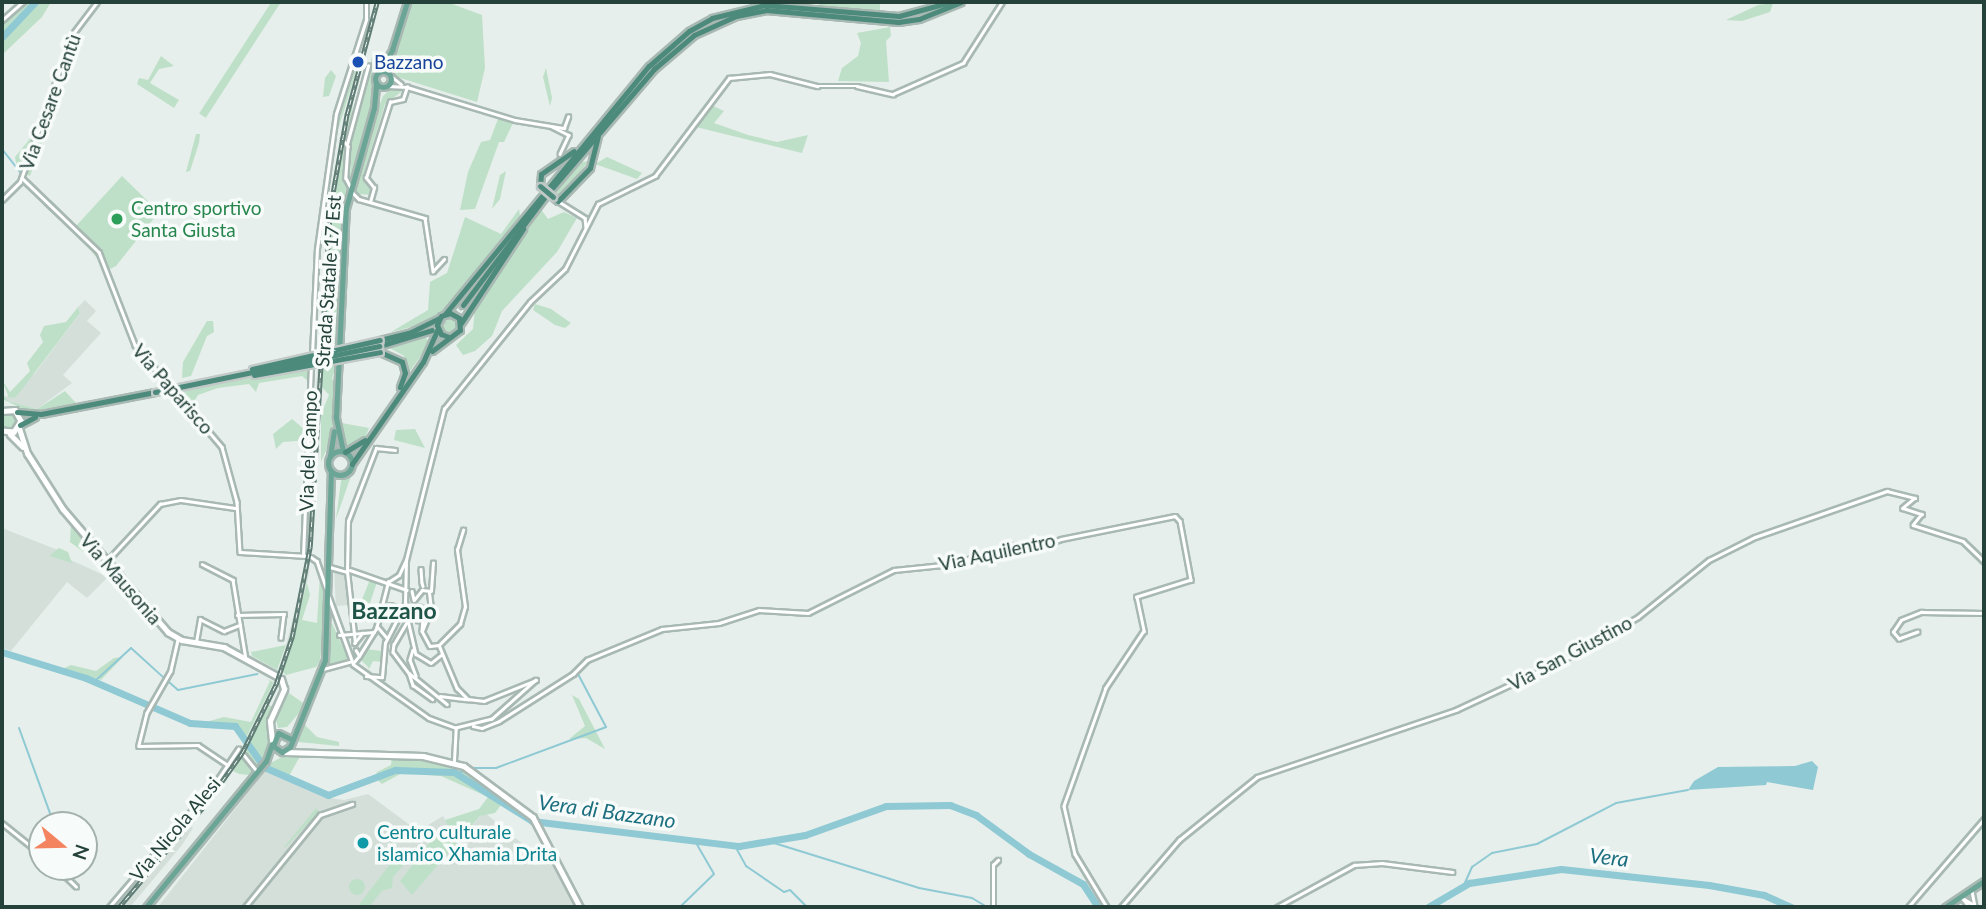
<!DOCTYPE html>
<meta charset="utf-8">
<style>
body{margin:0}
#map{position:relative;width:1986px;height:909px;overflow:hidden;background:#e6efeb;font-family:Lato,sans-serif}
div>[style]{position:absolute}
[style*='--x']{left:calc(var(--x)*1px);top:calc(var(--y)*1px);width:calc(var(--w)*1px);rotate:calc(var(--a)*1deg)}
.built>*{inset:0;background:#d4dfda}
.green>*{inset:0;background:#bfe0c8;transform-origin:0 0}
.round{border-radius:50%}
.water>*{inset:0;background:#8ec9d4}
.stream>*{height:2px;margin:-1px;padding:0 1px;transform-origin:1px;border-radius:1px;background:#8ec9d4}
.river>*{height:7px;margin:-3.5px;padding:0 3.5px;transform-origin:3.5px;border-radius:3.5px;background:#8ec9d4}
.trunk-tunnel>*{height:5px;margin-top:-2.5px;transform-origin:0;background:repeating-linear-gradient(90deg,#bfccc8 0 5px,transparent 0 7.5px)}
.roads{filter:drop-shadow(2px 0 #a8b8b2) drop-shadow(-2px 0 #a8b8b2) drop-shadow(0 2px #a8b8b2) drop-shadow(0 -2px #a8b8b2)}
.pedestrian>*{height:2.5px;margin:-1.25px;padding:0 1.25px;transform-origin:1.25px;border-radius:1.25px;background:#fff}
.minor>*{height:2.5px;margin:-1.25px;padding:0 1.25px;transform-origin:1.25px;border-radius:1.25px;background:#fff}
.secondary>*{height:4.5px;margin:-2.25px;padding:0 2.25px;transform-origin:2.25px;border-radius:2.25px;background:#fff}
.primary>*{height:5px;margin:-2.5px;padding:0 2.5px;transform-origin:2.5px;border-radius:2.5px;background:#6aa596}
.primary>.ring{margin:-2.5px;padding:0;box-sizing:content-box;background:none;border:5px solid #6aa596;border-radius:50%}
.trunk>*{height:5px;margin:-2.5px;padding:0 2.5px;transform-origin:2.5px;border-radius:2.5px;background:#4c8a7c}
.rail>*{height:4.5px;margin-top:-2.25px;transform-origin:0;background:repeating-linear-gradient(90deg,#f7fbf9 0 5px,#5f7d75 0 10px);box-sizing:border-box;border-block:2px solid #5f7d75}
.bridges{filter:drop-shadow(2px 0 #c2cac8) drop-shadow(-2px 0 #c2cac8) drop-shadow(0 2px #c2cac8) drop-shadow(0 -2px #c2cac8)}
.trunk-bridge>*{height:5px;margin:-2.5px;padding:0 2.5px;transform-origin:2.5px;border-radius:2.5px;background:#4c8a7c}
.dots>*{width:19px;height:19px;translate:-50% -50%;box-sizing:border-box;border:4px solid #f7fbf9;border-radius:50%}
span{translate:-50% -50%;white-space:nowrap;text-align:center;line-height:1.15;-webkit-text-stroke:7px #f7fbf9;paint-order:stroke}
.transit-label{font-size:19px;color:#164399}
.left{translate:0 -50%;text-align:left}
.street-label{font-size:19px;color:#24423a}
.leisure-label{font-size:19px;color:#27864d}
.culture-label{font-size:19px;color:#0d838f}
.water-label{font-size:21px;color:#1c6f80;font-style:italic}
.quarter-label{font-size:23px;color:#1f5548;font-weight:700}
.frame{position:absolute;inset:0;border:4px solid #24423a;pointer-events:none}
.north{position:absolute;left:28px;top:811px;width:70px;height:70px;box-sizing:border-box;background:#f7fbf9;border:2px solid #a3b1ad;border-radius:50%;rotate:109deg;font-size:19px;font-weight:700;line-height:28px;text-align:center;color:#24423a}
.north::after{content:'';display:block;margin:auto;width:24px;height:32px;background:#f4845f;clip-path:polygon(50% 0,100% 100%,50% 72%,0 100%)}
</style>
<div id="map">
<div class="built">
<div style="clip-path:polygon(375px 2px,380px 2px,350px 114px,332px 209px,309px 574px,288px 659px,251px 741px,247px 739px,279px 673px,304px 574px,328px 208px,345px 113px)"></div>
<div style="clip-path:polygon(85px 300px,96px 311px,87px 321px,101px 333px,63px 375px,72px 383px,37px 409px,8px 401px,5px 398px,35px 373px,80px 313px,78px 307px)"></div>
<div style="clip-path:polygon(2px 528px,63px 552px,62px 556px,108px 577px,87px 598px,67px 582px,11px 651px,2px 648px)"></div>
<div style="clip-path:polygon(334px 570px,346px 577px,349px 605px,336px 606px)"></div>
<div style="clip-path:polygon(265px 771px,324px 797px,344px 800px,368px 794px,418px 831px,443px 816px,450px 828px,411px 895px,484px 812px,542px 860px,552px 862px,575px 907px,158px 907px)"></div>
<div style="clip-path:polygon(186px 822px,193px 828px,182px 845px,130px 907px,110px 907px)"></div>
</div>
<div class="green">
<div style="clip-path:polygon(20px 2px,51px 2px,42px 17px,2px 55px,2px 16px)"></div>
<div style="left:281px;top:2px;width:138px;height:8px;rotate:123deg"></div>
<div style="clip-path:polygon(410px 2px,447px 2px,482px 15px,485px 68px,477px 102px,394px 76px,394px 53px)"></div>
<div style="clip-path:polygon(821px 2px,880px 2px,880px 15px,817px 7px)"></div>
<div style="clip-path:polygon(1773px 3px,1770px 12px,1742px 21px,1726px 20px,1758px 5px)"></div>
<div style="clip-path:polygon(890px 27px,891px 36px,886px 41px,889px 82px,838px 81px,842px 68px,858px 56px,861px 43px,857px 33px)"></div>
<div style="clip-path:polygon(358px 51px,362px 53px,337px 133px,338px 108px)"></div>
<div style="clip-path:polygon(161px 56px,174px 66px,159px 69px,150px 83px,179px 100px,174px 108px,137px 84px,139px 78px,148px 80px)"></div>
<div style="clip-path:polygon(372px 57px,385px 59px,373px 76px,376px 94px,350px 180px,351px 145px)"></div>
<div style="clip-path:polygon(546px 68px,552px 98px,550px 106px,543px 77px)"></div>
<div style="clip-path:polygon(331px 70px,336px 76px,329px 96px,323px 97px,325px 78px)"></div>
<div style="clip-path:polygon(393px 87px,405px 89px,385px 104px,364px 173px,365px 181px,372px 187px,371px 195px,359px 194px,354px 188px,374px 120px,383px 96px)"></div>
<div style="clip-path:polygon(353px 99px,338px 343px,323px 346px,332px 209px)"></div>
<div style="clip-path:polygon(711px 105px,724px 111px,714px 123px,748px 135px,777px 142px,808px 135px,802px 153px,696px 127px)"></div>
<div style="clip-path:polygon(498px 119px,513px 123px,504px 142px,499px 142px,475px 209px,460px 210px,468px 172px,481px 142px,490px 140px)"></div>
<div style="clip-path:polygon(38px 129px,44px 137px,30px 176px,17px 168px,15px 157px)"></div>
<div style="clip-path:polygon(196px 134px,200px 134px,199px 143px,190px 171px,186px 172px)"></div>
<div style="clip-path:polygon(607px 157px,642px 173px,637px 179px,595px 164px)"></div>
<div style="clip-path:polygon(589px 161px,565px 191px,557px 196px,553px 193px,581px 162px)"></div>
<div style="clip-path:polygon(506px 171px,500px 199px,492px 209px,500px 175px)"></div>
<div style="clip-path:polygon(122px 176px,159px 212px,116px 266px,106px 271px,88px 246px,43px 205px,51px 200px,76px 226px)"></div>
<div style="clip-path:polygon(540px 208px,548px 219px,564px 212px,577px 218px,557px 252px,502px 311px,492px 336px,475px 351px,463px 355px,456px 345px,473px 329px,475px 308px)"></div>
<div style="clip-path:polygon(519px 209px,520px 216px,450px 307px,420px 325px,391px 332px,428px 310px,430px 282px,447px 273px,465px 217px,501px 234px)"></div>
<div style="clip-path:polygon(535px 304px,551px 309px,571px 323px,565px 328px,555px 325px,533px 310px)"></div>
<div style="clip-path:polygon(78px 307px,80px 313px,16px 397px,9px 398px,2px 380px,10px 392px,30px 371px,27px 363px,43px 342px,40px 335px,44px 326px,66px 322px)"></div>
<div class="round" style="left:440px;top:316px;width:18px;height:18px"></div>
<div style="clip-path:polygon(207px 321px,213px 321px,214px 332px,207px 336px,191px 376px,182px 378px,183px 362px)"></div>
<div style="clip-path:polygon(425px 337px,430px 343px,408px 374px,404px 356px,388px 347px)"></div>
<div style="clip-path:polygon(337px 361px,332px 379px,336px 384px,333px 435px,321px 462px,321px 414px,329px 395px,321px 386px,322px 365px)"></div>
<div style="clip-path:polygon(311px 367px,309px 382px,302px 376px,259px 383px,256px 392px,249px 384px,218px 388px,198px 395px,192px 405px,179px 391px)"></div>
<div style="clip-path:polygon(65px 391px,76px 403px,30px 412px,2px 399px,2px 392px,8px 401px,37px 409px)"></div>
<div class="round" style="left:0;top:412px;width:18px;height:18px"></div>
<div style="clip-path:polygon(292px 419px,310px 434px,308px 440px,283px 442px,276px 449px,273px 434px)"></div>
<div style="clip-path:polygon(342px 423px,369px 428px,364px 440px,346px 446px)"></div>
<div style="clip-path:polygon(415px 429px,425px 448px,394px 440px,396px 430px)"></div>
<div style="clip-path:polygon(368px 445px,350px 479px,336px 519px,341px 481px)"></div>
<div style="clip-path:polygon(71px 524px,94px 554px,86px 554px,70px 542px)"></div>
<div style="clip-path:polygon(59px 548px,68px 552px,72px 563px,49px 556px)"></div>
<div style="clip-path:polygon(320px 575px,326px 600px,320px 661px,316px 667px,286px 675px,283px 672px,307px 583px,310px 595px,302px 620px,317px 623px)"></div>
<div style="clip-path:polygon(371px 577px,378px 579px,370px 603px,361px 602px)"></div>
<div style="clip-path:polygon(332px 623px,349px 661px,327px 668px,330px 626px)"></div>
<div style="clip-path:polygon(286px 645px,277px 670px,252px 656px,251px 652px)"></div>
<div style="clip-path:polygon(366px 649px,382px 651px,382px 662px,373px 661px,367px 673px,369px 668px,362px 661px)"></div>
<div style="clip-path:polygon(123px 657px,101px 680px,62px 669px,71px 665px,96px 671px,114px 658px)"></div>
<div style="clip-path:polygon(267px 679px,274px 682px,246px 738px,240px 738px,238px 728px,206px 722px,224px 717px,251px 722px,270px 681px)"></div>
<div style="clip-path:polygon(289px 693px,306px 705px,287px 727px,278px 728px,275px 716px)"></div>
<div style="clip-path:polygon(572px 695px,579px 699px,605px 749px,586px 738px,569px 739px,585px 726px)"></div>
<div style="clip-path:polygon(269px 705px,273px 707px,268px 717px,268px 753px,249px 775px,239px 774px,233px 771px)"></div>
<div style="clip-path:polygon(304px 724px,317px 737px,339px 742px,339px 746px,299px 742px,298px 734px)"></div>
<div style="clip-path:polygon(293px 751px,303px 751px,289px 776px,267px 765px)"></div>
<div style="clip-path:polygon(392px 756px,430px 758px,462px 766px,507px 797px,495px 813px,480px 816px,412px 895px,400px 881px,434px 837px,449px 828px,445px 820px,479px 809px,488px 797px,441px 776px,402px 773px,382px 784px,375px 778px,377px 772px,391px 765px)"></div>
<div style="clip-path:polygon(316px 808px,319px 812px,285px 848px,284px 847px)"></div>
<div style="clip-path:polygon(407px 853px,408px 860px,393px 877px,392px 888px,382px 891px,369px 907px,357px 907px,394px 859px)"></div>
<div class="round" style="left:349px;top:879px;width:16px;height:16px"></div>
</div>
<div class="water">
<div style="clip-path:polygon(1812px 761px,1818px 767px,1813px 790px,1767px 782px,1766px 785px,1688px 790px,1694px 781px,1718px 767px,1795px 766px)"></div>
</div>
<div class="stream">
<div style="--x:2;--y:149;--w:31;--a:52"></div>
<div style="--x:94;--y:682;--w:50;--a:-42.6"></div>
<div style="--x:131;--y:648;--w:43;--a:42.2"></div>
<div style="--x:169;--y:682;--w:12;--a:42"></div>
<div style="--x:178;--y:690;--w:81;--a:-11.4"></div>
<div style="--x:19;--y:728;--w:94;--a:70"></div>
<div style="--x:472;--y:768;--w:24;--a:0"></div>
<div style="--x:496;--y:768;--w:117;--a:-20.4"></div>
<div style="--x:606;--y:727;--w:60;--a:-117.8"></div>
<div style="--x:459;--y:773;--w:7;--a:-27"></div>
<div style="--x:774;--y:843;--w:152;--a:17.2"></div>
<div style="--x:919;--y:888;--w:54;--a:10.7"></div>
<div style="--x:972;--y:898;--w:17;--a:31"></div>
<div style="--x:735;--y:846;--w:23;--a:61"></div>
<div style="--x:746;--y:866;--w:46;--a:34.4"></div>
<div style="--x:784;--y:892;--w:6;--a:-18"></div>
<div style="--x:790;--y:890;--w:24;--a:45"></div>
<div style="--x:1464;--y:885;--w:20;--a:-66"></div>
<div style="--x:1472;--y:867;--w:24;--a:-35"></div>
<div style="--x:1492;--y:853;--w:46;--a:-11.3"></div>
<div style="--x:1537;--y:844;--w:89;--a:-27.4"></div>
<div style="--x:1616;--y:803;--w:73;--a:-10.2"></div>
<div style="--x:680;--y:907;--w:47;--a:-44.1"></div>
<div style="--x:714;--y:874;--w:39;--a:-120"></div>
</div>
<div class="river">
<div style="--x:2;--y:37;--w:48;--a:-46.7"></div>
<div style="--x:2;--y:652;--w:88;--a:17.2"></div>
<div style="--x:86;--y:678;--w:113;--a:23.4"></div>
<div style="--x:190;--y:723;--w:45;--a:3.8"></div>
<div style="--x:235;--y:726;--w:50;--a:54.7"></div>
<div style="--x:264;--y:767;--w:70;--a:23.6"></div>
<div style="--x:328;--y:795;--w:72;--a:-20.5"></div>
<div style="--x:395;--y:770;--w:59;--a:1.9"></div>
<div style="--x:454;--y:772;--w:92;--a:32.1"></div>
<div style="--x:532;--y:821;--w:209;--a:6.9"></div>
<div style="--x:739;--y:846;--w:67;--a:-9.5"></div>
<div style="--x:805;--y:835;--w:86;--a:-19.7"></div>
<div style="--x:886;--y:806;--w:64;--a:-0.9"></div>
<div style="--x:950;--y:805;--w:28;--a:21"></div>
<div style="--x:976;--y:815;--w:66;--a:36.3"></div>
<div style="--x:1029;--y:854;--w:62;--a:29.1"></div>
<div style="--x:1083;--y:884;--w:27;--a:57"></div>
<div style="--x:1428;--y:907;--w:48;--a:-30.3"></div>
<div style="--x:1469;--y:883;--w:93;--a:-8.7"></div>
<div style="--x:1561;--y:869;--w:149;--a:6.2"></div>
<div style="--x:1709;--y:885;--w:56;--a:10.3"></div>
<div style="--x:1764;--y:895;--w:30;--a:24"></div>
</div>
<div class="trunk-tunnel">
<div style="--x:436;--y:328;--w:35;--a:-40"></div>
</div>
<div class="roads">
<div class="pedestrian">
<div style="--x:390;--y:605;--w:10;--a:17"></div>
<div style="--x:400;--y:608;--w:11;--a:135"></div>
</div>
<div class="minor">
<div style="--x:2;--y:20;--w:28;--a:-41"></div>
<div style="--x:391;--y:76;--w:13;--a:39"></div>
<div style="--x:388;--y:86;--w:19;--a:3"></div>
<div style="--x:407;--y:87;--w:113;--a:17"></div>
<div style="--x:515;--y:120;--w:50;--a:9.3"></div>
<div style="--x:564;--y:128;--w:12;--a:-70"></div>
<div style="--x:551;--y:126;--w:20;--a:27"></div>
<div style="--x:569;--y:135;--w:21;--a:115"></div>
<div style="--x:343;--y:140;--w:8;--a:50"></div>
<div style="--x:348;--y:146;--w:32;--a:94"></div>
<div style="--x:346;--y:178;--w:9;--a:63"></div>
<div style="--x:347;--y:144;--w:81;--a:-74.9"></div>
<div style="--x:22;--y:178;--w:107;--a:43.9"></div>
<div style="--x:99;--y:252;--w:100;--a:68.8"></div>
<div style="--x:135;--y:345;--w:134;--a:49.5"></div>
<div style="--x:222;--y:447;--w:57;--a:74.7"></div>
<div style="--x:237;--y:502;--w:50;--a:86.6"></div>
<div style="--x:240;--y:552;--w:67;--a:3.4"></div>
<div style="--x:352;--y:192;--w:10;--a:45"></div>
<div style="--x:359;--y:199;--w:69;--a:16.1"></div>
<div style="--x:425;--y:218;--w:54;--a:81.4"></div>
<div style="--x:433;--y:271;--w:16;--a:-47"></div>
<div style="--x:2;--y:200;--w:25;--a:-45"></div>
<div style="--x:20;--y:182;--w:156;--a:-70.5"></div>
<div style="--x:72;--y:35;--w:41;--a:-52.9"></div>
<div style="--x:558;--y:201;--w:32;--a:32"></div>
<div style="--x:585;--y:218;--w:9;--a:84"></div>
<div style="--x:370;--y:202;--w:15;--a:-74"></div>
<div style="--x:374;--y:188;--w:13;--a:-129"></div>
<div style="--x:366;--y:178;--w:80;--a:-72.5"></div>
<div style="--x:390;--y:102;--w:13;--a:-13"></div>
<div style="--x:403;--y:99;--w:13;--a:-72"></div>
<div style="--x:312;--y:354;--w:105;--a:-87.3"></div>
<div style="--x:317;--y:249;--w:136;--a:-82"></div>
<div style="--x:336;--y:114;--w:99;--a:-72.3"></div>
<div style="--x:366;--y:20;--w:18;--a:-90"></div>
<div style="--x:303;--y:556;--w:192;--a:-87.6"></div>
<div style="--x:311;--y:557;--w:7;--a:34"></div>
<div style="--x:317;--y:561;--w:28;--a:71"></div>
<div style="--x:105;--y:563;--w:81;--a:-47"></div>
<div style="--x:160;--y:504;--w:21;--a:-11"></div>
<div style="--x:181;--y:500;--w:56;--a:8.3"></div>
<div style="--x:202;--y:564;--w:35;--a:27"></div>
<div style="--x:233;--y:580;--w:80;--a:80.7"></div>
<div style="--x:330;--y:567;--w:18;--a:16"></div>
<div style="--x:421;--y:569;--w:13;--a:86"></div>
<div style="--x:350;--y:570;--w:60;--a:19.3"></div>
<div style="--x:422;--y:583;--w:3;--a:72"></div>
<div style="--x:422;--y:590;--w:9;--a:6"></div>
<div style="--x:431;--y:591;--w:28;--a:-86"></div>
<div style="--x:412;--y:591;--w:9;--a:77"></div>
<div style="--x:414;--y:600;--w:13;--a:-51"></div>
<div style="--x:329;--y:597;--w:70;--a:70"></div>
<div style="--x:353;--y:663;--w:9;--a:-49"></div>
<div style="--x:359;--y:656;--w:6;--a:-121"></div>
<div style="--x:390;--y:605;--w:8;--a:97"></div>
<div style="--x:389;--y:613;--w:9;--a:41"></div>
<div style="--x:411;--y:606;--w:13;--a:9"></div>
<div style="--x:424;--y:608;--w:23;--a:95"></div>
<div style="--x:422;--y:631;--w:17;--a:62"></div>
<div style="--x:430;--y:646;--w:9;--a:-6"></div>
<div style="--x:237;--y:615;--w:47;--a:-1.2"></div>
<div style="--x:284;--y:614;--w:24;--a:97"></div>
<div style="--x:408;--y:620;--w:35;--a:77"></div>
<div style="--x:416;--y:654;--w:17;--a:31"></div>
<div style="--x:431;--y:663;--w:14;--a:-39"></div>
<div style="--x:418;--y:621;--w:14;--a:-86"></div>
<div style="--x:377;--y:626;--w:16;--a:50"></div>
<div style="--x:422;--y:631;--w:24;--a:-68"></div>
<div style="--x:431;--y:609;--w:17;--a:-97"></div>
<div style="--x:1918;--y:632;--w:20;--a:160"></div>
<div style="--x:1899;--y:639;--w:9;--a:-131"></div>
<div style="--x:1893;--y:632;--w:14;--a:-56"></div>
<div style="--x:1901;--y:620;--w:22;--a:-22"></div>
<div style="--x:1921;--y:612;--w:63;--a:0.9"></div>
<div style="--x:363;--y:633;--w:13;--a:129"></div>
<div style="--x:355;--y:643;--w:71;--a:-96.4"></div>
<div style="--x:347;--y:572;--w:51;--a:-88.9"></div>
<div style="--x:348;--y:521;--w:78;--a:-69"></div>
<div style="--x:376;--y:448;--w:19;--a:6"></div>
<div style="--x:339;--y:635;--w:35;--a:-5"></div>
<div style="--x:178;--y:640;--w:32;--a:103"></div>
<div style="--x:171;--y:671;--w:48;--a:119.7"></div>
<div style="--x:147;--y:713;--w:34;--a:104"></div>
<div style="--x:139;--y:746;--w:59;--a:-1"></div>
<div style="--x:198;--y:745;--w:36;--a:34"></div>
<div style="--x:196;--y:642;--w:23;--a:-80"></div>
<div style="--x:200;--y:619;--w:27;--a:27"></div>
<div style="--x:224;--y:631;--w:17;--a:-21"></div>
<div style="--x:394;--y:644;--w:8;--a:97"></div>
<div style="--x:393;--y:652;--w:26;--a:53"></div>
<div style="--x:409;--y:673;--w:49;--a:39.2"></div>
<div style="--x:394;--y:644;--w:28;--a:-60"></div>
<div style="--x:408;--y:620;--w:18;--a:-99"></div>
<div style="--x:439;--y:645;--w:47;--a:67.3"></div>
<div style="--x:457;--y:688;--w:16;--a:45"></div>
<div style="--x:468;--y:699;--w:16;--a:7"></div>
<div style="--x:484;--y:701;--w:56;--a:-22"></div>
<div style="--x:536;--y:680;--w:59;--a:138.4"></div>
<div style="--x:492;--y:719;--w:37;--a:166"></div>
<div style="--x:439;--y:645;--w:30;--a:-45"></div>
<div style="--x:460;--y:624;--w:18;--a:-74"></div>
<div style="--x:465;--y:607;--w:58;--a:-98"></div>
<div style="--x:457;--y:550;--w:21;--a:-73"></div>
<div style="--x:413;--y:650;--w:10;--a:107"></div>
<div style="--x:410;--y:660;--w:17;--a:69"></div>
<div style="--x:359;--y:656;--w:32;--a:-58"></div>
<div style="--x:376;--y:629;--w:49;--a:-75.7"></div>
<div style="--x:388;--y:582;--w:13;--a:-32"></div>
<div style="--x:399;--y:575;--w:17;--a:-65"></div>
<div style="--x:406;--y:560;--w:156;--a:-75.9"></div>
<div style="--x:444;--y:409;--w:137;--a:-51.2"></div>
<div style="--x:530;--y:302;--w:48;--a:-43.3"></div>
<div style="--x:565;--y:269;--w:73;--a:-63.1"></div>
<div style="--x:598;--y:204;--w:64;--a:-26.2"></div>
<div style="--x:655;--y:176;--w:123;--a:-52.9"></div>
<div style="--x:729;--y:78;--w:41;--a:-5.6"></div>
<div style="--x:770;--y:74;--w:49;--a:14.3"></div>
<div style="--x:817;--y:86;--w:40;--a:0"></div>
<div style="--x:857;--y:86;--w:37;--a:13"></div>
<div style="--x:893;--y:94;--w:77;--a:-23.9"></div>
<div style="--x:963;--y:63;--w:72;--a:-57.4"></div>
<div style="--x:353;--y:664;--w:93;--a:35.4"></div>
<div style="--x:429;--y:718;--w:29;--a:20"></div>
<div style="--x:323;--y:669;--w:28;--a:-15"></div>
<div style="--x:409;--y:673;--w:13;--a:72"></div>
<div style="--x:413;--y:685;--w:24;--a:36"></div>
<div style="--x:366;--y:676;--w:16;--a:4"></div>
<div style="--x:382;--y:677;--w:34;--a:-85"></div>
<div style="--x:385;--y:643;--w:44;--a:-62.9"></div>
<div style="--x:405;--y:604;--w:43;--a:-88.7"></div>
<div style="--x:440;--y:696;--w:26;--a:7"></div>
<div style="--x:473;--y:726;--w:9;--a:13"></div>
<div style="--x:482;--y:728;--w:18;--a:-22"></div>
<div style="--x:499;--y:721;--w:88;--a:-32.4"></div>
<div style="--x:573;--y:674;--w:20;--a:-45"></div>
<div style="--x:587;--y:660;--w:81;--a:-22.5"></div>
<div style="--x:662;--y:629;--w:57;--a:-6"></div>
<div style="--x:719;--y:623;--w:42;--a:-18"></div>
<div style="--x:759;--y:610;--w:49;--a:3.5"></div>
<div style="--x:808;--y:613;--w:96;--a:-26.6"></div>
<div style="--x:894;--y:570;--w:58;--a:-5.9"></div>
<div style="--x:952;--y:564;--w:66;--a:-16.8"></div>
<div style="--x:1015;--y:545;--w:19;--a:9"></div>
<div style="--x:1034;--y:548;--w:28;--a:-18"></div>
<div style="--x:1061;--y:539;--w:116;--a:-11.4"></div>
<div style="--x:1175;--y:516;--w:7;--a:45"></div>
<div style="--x:1180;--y:521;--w:60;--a:79.4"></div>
<div style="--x:1191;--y:580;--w:57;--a:162.5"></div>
<div style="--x:1137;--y:597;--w:35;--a:78"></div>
<div style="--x:1144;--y:631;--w:69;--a:123.7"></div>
<div style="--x:1106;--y:688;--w:125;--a:109.6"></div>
<div style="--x:1064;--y:806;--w:49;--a:77.1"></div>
<div style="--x:1075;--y:854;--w:62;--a:58.9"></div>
<div style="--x:244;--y:755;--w:21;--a:51"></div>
<div style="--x:454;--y:761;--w:33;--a:-87"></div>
<div style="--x:2;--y:823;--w:51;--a:38.7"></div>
<div style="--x:56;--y:867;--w:28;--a:44"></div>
<div style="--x:1972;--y:891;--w:16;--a:79"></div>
<div style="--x:109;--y:907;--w:165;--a:-49.4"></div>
<div style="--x:216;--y:782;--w:40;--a:-56"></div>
<div style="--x:245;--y:907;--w:119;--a:-50.8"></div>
<div style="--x:320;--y:815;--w:34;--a:-19"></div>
<div style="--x:993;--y:907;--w:42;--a:-90"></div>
<div style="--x:993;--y:865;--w:7;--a:-45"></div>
<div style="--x:1121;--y:907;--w:89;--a:-49.1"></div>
<div style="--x:1179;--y:840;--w:100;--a:-38.9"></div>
<div style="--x:1257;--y:777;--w:210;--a:-18.6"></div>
<div style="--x:1456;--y:710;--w:118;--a:-25"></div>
<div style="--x:1563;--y:660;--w:86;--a:-29.8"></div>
<div style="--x:1638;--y:617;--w:91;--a:-38.8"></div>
<div style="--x:1709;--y:560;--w:51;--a:-26.6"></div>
<div style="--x:1755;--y:537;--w:140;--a:-19.2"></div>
<div style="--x:1887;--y:491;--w:29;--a:14"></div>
<div style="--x:1915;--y:498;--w:16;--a:140"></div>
<div style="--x:1903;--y:508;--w:20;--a:18"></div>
<div style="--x:1922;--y:514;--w:14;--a:129"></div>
<div style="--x:1913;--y:525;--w:52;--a:17.7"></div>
<div style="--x:1963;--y:541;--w:29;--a:44"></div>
<div style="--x:1277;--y:907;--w:88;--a:-28.6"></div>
<div style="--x:1354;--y:865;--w:28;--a:-4"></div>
<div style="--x:1382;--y:863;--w:71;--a:7.3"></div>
<div style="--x:1908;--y:907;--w:116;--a:-49.2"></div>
<div style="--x:1969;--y:907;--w:13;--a:-129"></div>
<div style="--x:1961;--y:897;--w:13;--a:32"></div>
</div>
<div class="secondary">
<div style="--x:2;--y:411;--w:13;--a:-4"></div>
<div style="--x:15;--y:410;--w:13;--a:61"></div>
<div style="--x:21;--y:421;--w:13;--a:122"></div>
<div style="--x:14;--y:432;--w:12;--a:-175"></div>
<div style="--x:19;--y:427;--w:28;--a:72"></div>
<div style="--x:28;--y:454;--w:65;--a:57.5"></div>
<div style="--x:63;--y:509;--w:162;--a:49.5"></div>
<div style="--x:168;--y:632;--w:16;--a:30"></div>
<div style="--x:182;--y:640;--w:43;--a:9.5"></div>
<div style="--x:224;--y:647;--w:60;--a:28.7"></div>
<div style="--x:10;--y:434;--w:18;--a:45"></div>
<div style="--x:272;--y:741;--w:20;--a:-96"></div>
<div style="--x:270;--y:721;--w:35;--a:-66"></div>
<div style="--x:284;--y:689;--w:10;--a:-107"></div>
<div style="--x:285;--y:752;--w:138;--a:1.7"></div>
<div style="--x:423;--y:756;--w:42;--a:13.7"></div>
<div style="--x:464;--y:766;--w:86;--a:36.5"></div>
<div style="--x:533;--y:817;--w:102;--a:62.4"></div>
</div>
<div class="primary">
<div class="ring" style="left:375px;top:71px;width:11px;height:11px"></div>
<div style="--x:379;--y:72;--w:26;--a:-59"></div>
<div style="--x:392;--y:50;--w:50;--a:-72.6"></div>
<div class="ring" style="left:328px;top:451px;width:19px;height:19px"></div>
<div style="--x:343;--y:451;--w:35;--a:-102"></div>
<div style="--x:336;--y:417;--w:209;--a:-87.3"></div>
<div style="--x:346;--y:208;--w:104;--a:-74.4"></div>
<div style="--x:374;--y:108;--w:25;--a:-85"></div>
<div style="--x:330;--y:456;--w:25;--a:-81"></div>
<div style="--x:291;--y:739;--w:14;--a:-155"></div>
<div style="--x:278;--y:733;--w:14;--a:111"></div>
<div style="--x:273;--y:746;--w:11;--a:34"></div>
<div style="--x:282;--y:752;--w:9;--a:-32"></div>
<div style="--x:290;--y:747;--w:94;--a:-68.1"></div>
<div style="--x:325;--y:660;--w:189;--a:-88.2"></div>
<div style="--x:146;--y:907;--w:189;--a:-50.6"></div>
<div style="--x:266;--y:761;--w:18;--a:-71"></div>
<div style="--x:1945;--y:907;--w:47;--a:-33.7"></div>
</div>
<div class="trunk">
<div style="--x:540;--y:186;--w:12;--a:-85"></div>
<div style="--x:541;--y:174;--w:40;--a:-34.9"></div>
<div style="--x:553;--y:197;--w:6;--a:39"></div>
<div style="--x:558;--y:201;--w:46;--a:-45.9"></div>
<div style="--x:590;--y:168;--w:32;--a:-76"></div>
<div style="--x:463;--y:305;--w:139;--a:-52.9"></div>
<div style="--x:547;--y:194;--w:165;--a:-49.4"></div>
<div style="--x:654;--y:69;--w:52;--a:-40.4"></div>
<div style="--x:694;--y:35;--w:46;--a:-24.3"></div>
<div style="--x:736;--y:16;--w:31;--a:-11"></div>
<div style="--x:766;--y:10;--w:133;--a:5.2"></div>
<div style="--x:898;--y:22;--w:21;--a:-8"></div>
<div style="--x:919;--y:19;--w:45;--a:-22"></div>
<div style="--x:445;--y:314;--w:321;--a:-50.6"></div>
<div style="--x:649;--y:66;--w:53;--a:-41.2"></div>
<div style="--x:689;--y:31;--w:26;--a:-29"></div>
<div style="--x:712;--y:18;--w:55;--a:-13.8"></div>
<div style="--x:765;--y:5;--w:134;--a:4.7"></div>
<div style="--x:899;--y:16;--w:54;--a:-15.1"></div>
<div style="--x:461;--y:323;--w:113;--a:-56.6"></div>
<div style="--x:380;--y:340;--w:30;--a:-14"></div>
<div style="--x:409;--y:333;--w:34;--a:-26"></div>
<div style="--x:379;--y:346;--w:55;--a:-16.8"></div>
<div style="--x:432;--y:351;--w:35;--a:-37"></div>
<div style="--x:460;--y:330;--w:12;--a:-95"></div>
<div style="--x:459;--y:318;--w:10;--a:-151"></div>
<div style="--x:450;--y:313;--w:9;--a:162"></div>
<div style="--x:441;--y:316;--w:10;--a:114"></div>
<div style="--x:437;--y:325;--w:10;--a:66"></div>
<div style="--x:441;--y:334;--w:9;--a:21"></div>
<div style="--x:380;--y:352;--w:24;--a:24"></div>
<div style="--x:402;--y:362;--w:11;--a:75"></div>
<div style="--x:405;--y:373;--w:15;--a:110"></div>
<div style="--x:17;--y:412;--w:24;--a:5"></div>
<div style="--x:41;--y:414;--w:116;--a:-10.9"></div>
<div style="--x:20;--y:425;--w:17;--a:-28"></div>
<div style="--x:345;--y:452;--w:23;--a:-31"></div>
<div style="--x:352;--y:464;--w:124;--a:-55.2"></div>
<div style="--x:423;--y:362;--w:36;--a:-66"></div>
</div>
</div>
<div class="rail">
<div style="--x:119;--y:907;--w:133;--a:-49.9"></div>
<div style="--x:205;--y:805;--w:64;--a:-54.6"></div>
<div style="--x:242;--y:753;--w:77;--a:-63.8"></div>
<div style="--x:276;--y:684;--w:50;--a:-71.2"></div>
<div style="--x:292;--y:637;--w:92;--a:-78.7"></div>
<div style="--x:310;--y:547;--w:339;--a:-86.6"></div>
<div style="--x:330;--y:209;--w:97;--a:-79.9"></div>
<div style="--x:347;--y:114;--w:116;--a:-75"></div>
</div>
<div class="bridges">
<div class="trunk-bridge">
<div style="--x:540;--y:186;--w:17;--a:40"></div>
<div style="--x:252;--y:369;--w:131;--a:-12.8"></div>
<div style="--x:254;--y:375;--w:128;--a:-10.3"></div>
<div style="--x:155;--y:392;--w:229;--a:-11.6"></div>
</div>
</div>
<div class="dots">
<div style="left:358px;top:62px;background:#1a4fb4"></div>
<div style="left:117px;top:219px;background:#2e9e5b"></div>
<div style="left:363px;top:843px;background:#0f9aa8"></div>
</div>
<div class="transit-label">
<span class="left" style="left:374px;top:62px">Bazzano</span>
</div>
<div class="street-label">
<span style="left:50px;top:102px;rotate:-70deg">Via Cesare Cantù</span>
<span style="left:328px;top:281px;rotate:-86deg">Strada Statale 17 Est</span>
<span style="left:173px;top:389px;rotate:49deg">Via Paparisco</span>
<span style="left:308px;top:451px;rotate:-88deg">Via del Campo</span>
<span style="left:997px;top:552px;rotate:-12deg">Via Aquilentro</span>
<span style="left:121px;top:579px;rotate:49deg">Via Mausonia</span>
<span style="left:1570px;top:653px;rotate:-28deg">Via San Giustino</span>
<span style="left:175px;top:829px;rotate:-50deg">Via Nicola Alesi</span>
</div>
<div class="leisure-label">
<span class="left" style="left:131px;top:219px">Centro sportivo<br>Santa Giusta</span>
</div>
<div class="culture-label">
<span class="left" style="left:377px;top:843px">Centro culturale<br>islamico Xhamia Drita</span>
</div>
<div class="water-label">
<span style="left:607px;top:811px;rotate:8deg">Vera di Bazzano</span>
<span style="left:1609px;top:857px;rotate:6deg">Vera</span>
</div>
<div class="quarter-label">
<span style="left:394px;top:610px">Bazzano</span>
</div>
<div class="frame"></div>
<div class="north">N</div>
</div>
